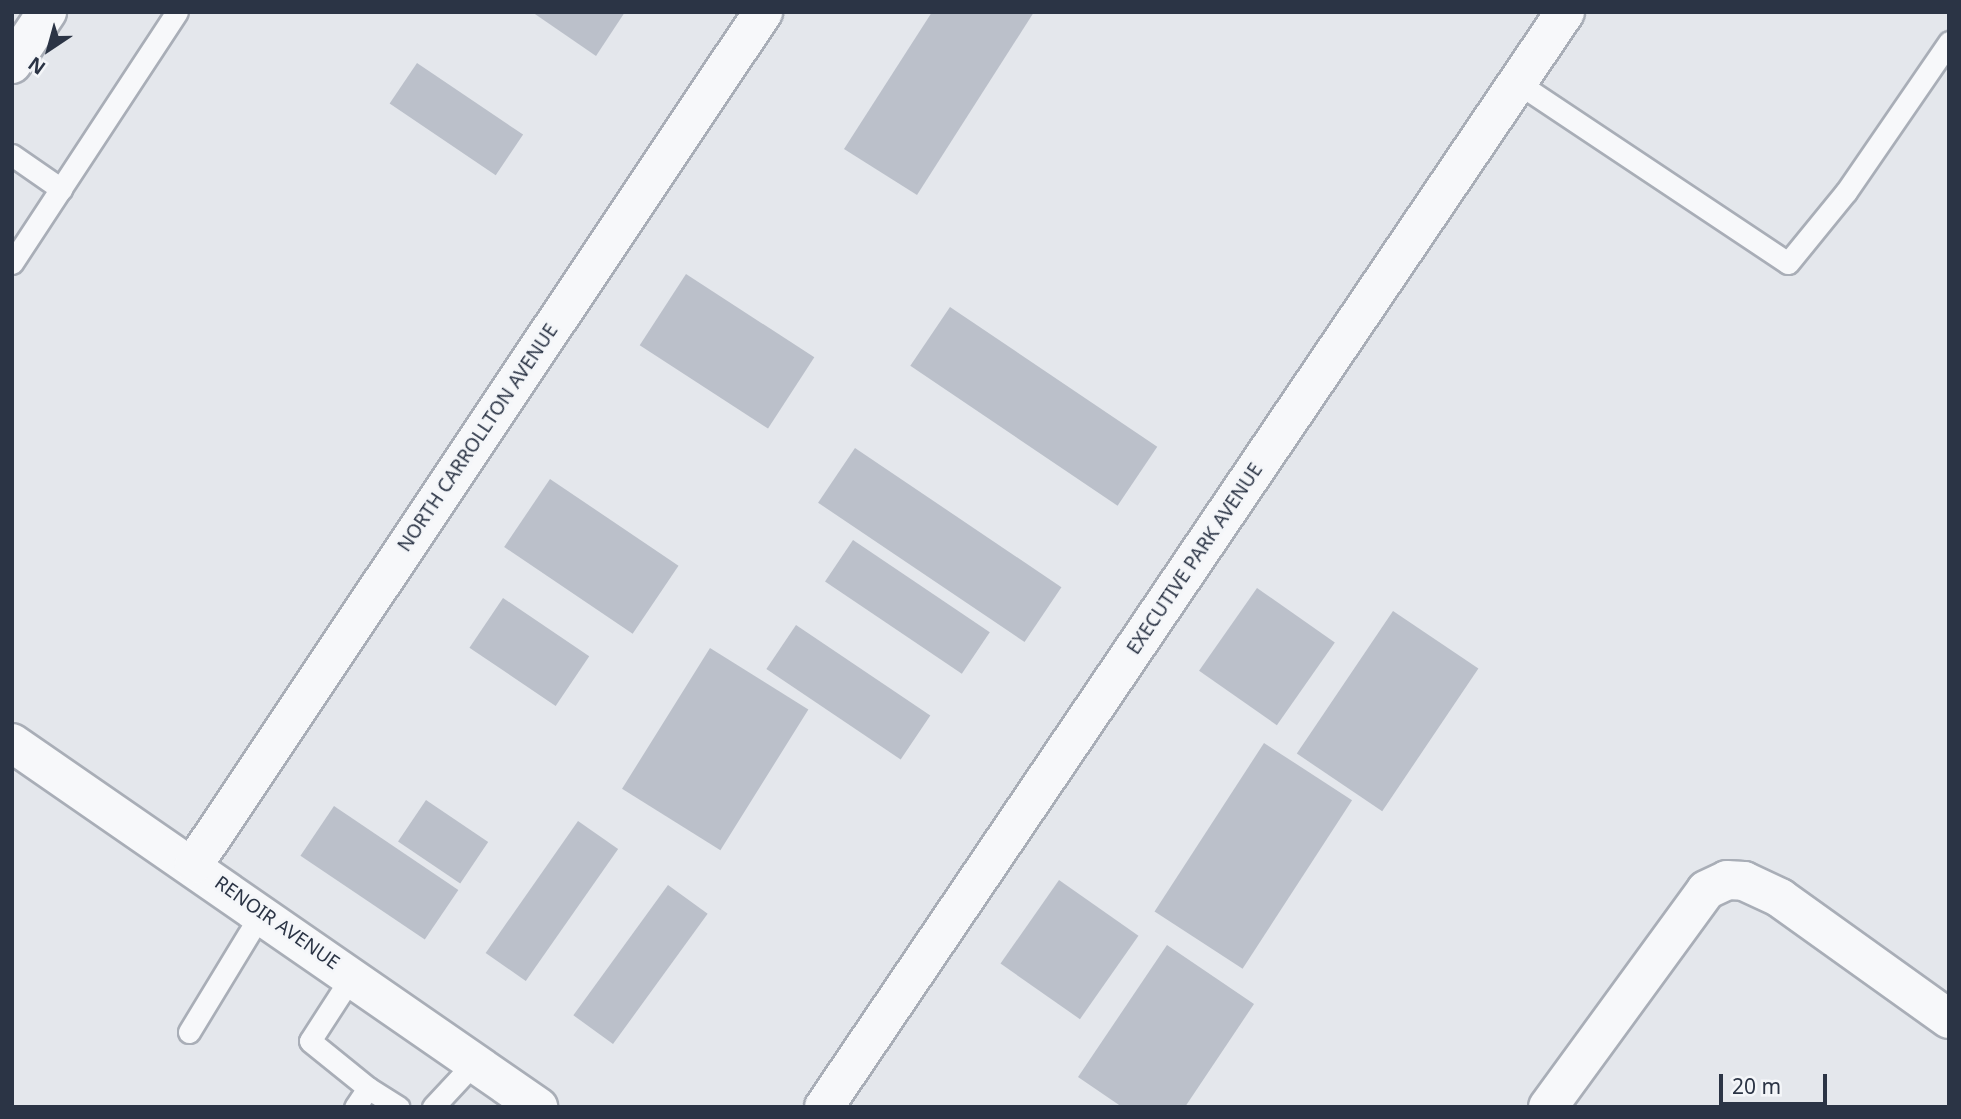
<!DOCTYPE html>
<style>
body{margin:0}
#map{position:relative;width:1961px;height:1119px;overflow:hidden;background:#e4e7ec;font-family:"Noto Sans",sans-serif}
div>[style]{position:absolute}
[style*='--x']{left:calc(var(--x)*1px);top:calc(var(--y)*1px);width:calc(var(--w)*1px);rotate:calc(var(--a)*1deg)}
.building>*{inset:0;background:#bbc0ca;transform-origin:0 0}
.roads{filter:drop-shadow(2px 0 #a9aeb7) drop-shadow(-2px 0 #a9aeb7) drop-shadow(0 2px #a9aeb7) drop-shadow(0 -2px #a9aeb7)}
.lane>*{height:21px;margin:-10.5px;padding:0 10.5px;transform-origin:10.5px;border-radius:10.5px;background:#f7f8fa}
.street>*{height:38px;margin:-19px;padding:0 19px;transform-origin:19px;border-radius:19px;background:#f7f8fa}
span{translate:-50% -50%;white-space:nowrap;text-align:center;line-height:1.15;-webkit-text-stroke:5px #f4f6f9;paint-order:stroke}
.street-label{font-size:19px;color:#2b3445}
.frame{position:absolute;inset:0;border:14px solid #2b3445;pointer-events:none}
.north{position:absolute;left:14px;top:14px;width:70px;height:70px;-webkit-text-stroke:5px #f4f6f9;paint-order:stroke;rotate:216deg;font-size:19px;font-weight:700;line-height:28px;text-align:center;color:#2b3445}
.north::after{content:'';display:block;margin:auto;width:24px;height:32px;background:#2b3445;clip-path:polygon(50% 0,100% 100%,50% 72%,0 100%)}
.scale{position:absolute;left:1719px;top:1074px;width:108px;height:32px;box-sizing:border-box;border:4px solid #2b3445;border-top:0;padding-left:9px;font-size:21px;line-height:24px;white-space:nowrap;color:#2b3445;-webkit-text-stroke:5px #f4f6f9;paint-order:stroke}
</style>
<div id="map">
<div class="building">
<div style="clip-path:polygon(532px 12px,625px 12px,596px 56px)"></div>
<div style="clip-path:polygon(932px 12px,1034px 12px,917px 195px,844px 149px)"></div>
<div style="left:417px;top:63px;width:128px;height:49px;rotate:34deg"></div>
<div style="left:686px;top:274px;width:153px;height:85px;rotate:33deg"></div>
<div style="left:950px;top:307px;width:250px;height:71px;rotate:34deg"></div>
<div style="left:855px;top:448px;width:249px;height:66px;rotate:34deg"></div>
<div style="left:550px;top:479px;width:155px;height:82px;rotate:34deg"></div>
<div style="left:853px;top:540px;width:165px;height:50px;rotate:34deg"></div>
<div style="left:1257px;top:588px;width:95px;height:101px;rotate:35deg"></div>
<div style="left:503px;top:598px;width:104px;height:60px;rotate:34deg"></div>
<div style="left:1393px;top:611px;width:103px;height:172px;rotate:34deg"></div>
<div style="left:796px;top:625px;width:162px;height:53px;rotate:34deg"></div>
<div style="left:710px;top:648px;width:116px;height:166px;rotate:32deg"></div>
<div style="left:1264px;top:743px;width:105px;height:201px;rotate:33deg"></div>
<div style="left:426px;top:800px;width:75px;height:50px;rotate:34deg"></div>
<div style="left:334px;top:806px;width:150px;height:60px;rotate:34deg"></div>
<div style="left:578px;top:821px;width:49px;height:161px;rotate:35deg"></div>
<div style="left:1059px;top:880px;width:97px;height:102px;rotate:35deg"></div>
<div style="left:668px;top:885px;width:49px;height:161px;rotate:36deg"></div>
<div style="clip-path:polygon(1167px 945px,1254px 1004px,1185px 1107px,1122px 1107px,1078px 1077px)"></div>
</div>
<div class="roads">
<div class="lane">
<div style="--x:1518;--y:83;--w:324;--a:33.7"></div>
<div style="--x:1788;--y:263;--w:92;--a:-50.8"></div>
<div style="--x:1846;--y:192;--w:182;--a:-55.5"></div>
<div style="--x:12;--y:155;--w:60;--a:34.8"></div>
<div style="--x:12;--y:263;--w:300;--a:-56.7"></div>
<div style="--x:352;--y:976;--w:77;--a:122.9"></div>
<div style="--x:310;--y:1041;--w:75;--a:39"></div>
<div style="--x:368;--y:1088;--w:23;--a:124"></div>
<div style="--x:189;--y:1032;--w:140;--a:-58.7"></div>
<div style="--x:368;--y:1088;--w:36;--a:32"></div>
<div style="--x:433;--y:1107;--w:62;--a:-47"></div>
</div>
<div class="street">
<div style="--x:12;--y:64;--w:63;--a:-56.1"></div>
<div style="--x:12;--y:743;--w:640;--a:34.68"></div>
<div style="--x:194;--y:864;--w:1025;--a:-56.26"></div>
<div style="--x:824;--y:1107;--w:1322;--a:-55.91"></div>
<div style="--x:1548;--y:1107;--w:268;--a:-53.9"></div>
<div style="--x:1706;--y:890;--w:23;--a:-25"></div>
<div style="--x:1727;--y:880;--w:17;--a:3"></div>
<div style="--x:1744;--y:881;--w:40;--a:25"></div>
<div style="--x:1780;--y:898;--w:208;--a:35.6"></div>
</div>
</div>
<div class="street-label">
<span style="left:478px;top:438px;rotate:-56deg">NORTH CARROLLTON AVENUE</span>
<span style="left:1195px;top:559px;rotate:-56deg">EXECUTIVE PARK AVENUE</span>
<span style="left:277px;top:923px;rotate:35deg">RENOIR AVENUE</span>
</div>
<div class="frame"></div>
<div class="north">N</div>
<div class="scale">20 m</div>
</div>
